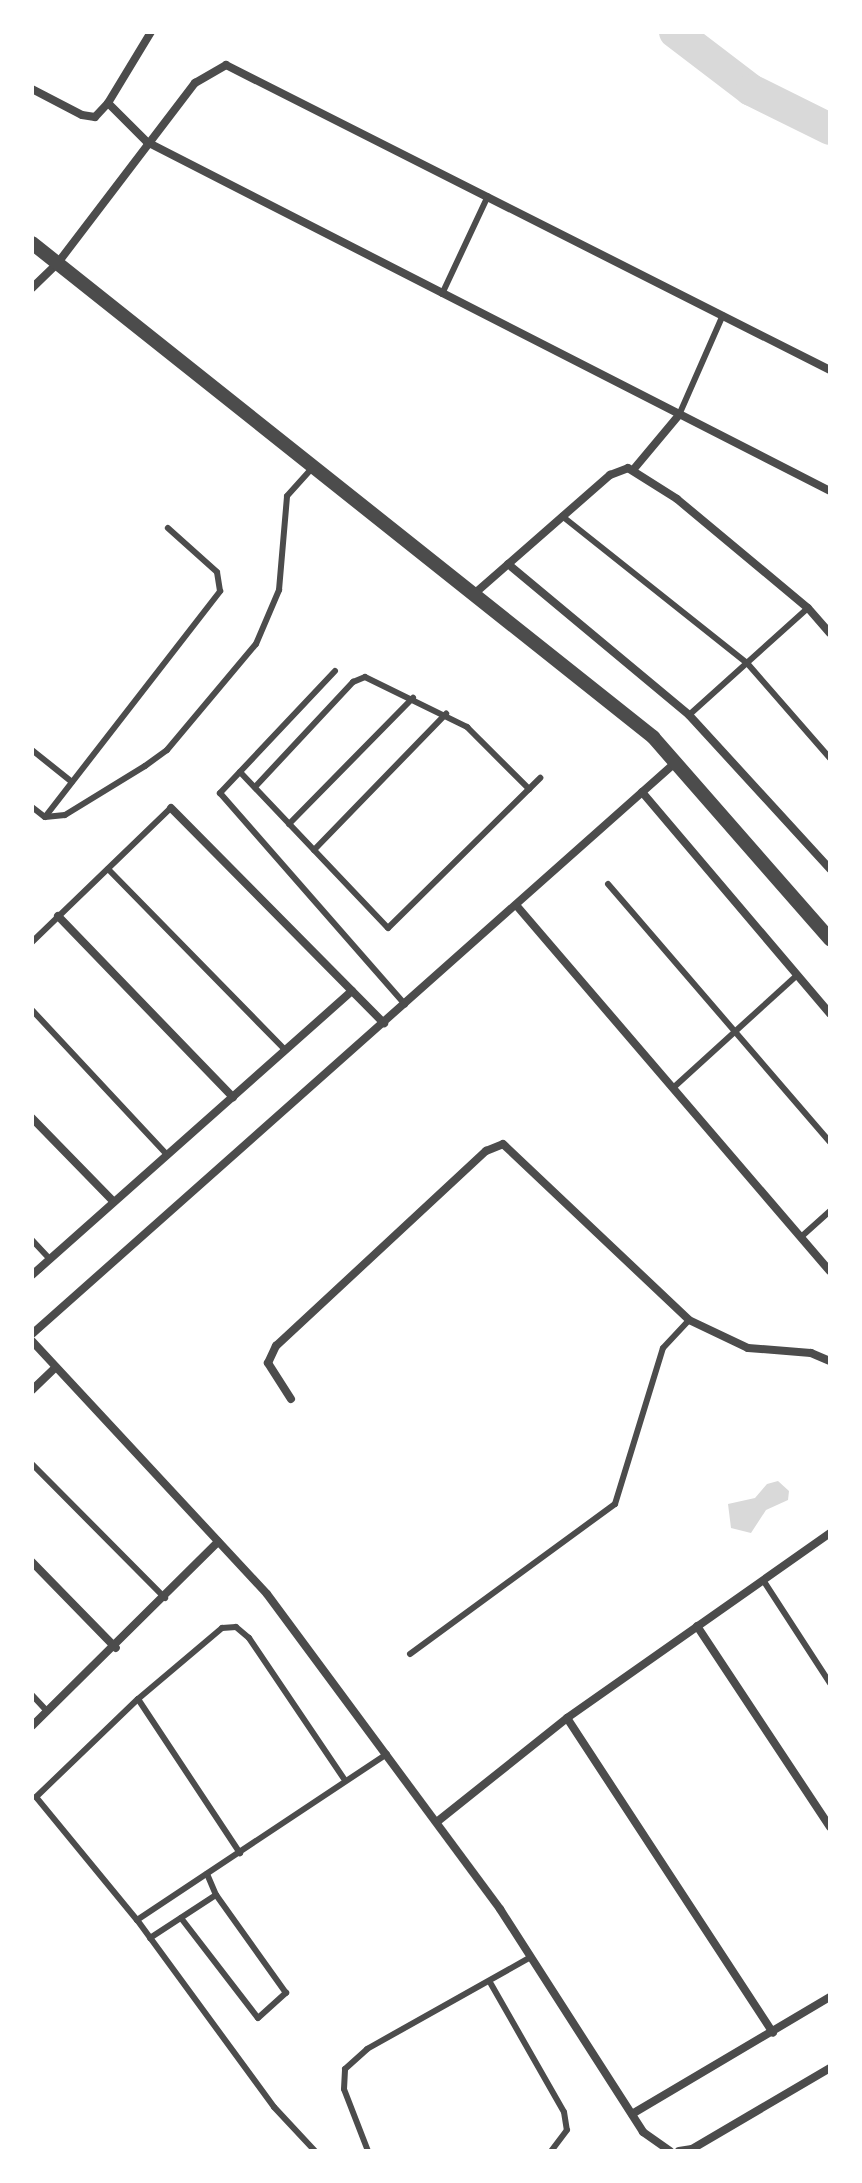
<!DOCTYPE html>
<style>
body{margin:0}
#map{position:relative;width:862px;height:2183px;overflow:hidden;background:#fff;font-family:Lora,serif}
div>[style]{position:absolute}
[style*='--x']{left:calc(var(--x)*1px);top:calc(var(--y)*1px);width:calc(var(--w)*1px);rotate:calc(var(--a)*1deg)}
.water>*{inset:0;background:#d9d9d9}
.river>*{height:32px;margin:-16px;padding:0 16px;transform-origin:16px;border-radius:16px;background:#d9d9d9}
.service>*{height:6px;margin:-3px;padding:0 3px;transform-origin:3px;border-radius:3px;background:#4c4c4c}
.minor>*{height:8px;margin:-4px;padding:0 4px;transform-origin:4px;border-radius:4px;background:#4c4c4c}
.tertiary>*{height:14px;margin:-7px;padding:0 7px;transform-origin:7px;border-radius:7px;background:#4c4c4c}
span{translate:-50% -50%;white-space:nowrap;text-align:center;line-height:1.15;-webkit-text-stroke:8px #fff;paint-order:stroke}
.frame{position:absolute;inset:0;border:34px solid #fff;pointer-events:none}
</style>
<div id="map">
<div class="water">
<div style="clip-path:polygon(778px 1481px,789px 1491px,788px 1500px,766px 1510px,751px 1533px,731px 1528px,728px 1504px,755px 1498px,767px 1484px)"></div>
</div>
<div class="river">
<div style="--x:675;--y:32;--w:96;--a:37.3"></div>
<div style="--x:751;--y:90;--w:88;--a:26.3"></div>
</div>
<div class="service">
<div style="--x:442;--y:294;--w:108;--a:-64.9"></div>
<div style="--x:679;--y:415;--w:109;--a:-66.3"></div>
<div style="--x:562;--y:516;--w:236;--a:38.5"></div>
<div style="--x:747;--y:663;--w:126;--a:48.9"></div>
<div style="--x:335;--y:671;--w:168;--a:133.3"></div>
<div style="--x:220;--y:793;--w:281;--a:48.8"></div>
<div style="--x:689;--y:715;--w:160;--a:-42"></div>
<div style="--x:32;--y:750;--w:51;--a:38.7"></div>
<div style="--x:240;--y:772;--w:215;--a:46.5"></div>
<div style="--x:388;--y:928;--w:214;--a:-44.6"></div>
<div style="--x:255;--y:787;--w:144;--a:-47"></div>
<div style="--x:353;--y:682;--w:13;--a:-23"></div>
<div style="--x:365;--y:677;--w:114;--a:26.1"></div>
<div style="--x:467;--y:727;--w:88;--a:45"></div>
<div style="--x:32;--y:807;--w:16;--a:38"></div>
<div style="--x:45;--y:817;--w:20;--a:-6"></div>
<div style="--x:65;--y:815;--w:94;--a:-31.5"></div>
<div style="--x:145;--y:766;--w:27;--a:-36"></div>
<div style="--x:167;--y:750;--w:138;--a:-50"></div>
<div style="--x:256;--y:644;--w:59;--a:-66.9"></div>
<div style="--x:279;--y:590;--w:94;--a:-85.1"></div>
<div style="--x:287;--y:496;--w:40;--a:-48"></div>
<div style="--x:45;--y:817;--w:286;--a:-52.2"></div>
<div style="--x:220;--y:591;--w:19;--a:-99"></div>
<div style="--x:217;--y:572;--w:66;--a:-138.1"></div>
<div style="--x:289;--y:824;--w:177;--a:-45.5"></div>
<div style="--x:314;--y:850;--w:190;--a:-45.9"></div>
<div style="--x:108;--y:869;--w:253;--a:45.6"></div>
<div style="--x:608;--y:884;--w:340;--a:49.3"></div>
<div style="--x:32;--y:942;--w:193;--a:-44"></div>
<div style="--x:32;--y:1010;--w:198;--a:47"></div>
<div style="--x:673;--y:1088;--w:168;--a:-42.3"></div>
<div style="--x:801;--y:1237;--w:39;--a:-42"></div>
<div style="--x:32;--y:1240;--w:26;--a:47"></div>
<div style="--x:32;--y:1464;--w:189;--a:45.2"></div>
<div style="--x:763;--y:1580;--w:123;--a:57"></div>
<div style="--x:410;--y:1654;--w:254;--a:-36.2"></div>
<div style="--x:615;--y:1504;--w:163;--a:-72.9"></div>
<div style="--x:663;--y:1348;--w:38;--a:-47"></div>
<div style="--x:32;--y:1695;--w:22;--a:47"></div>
<div style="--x:138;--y:1699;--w:185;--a:56.5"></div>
<div style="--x:181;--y:1918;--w:126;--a:52.4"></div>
<div style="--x:258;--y:2018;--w:38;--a:-42"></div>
<div style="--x:286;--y:1993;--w:120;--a:-125.5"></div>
<div style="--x:137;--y:1920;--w:300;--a:-33.6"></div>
<div style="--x:150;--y:1938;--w:79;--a:-33.1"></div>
<div style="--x:216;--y:1895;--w:23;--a:-113"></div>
<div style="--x:491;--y:1984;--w:147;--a:60.3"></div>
<div style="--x:564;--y:2112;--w:18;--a:81"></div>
<div style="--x:567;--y:2130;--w:26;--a:127"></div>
<div style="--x:315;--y:2151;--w:60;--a:-133"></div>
<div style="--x:274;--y:2107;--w:232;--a:-126.2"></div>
<div style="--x:137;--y:1920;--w:159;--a:-129.4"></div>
<div style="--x:36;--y:1797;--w:141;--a:-43.9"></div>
<div style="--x:138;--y:1699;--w:110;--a:-40.2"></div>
<div style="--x:222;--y:1628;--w:14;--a:-4"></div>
<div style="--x:236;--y:1627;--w:17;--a:40"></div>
<div style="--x:249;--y:1638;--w:170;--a:56"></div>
<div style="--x:368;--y:2151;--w:66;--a:-111.2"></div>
<div style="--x:344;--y:2089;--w:20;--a:-87"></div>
<div style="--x:345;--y:2069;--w:30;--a:-42"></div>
<div style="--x:367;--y:2049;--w:186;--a:-29.3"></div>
</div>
<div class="minor">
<div style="--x:151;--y:32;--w:83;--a:121.2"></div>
<div style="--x:108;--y:103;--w:55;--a:45"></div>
<div style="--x:147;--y:142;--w:767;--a:27.07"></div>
<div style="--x:32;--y:89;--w:56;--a:27.5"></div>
<div style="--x:82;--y:115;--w:13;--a:9"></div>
<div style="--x:95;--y:117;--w:19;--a:-47"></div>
<div style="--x:32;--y:288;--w:35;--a:-44"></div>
<div style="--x:57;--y:264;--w:228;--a:-52.7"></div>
<div style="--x:195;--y:83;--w:36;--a:-30"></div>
<div style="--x:226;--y:65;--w:677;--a:26.79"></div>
<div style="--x:633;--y:470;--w:72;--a:-50.1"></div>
<div style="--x:508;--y:564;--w:236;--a:39.8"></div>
<div style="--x:689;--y:715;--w:209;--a:47.5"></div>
<div style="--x:474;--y:594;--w:181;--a:-41.2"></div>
<div style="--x:610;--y:475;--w:19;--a:-21"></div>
<div style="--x:628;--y:468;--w:58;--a:32.3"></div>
<div style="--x:677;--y:499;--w:170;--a:39.8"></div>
<div style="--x:808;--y:608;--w:33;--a:49"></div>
<div style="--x:642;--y:792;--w:291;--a:49.7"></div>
<div style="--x:171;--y:808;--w:303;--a:45.3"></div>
<div style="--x:516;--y:905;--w:482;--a:49.4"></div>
<div style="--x:58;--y:916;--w:252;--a:46"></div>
<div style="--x:32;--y:1118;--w:117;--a:45.7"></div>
<div style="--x:32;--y:1275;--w:428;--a:-41.6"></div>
<div style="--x:32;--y:1334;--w:861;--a:-41.61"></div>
<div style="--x:32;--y:1341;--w:345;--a:47.1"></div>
<div style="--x:267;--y:1594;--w:392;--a:53.5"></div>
<div style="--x:500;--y:1909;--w:265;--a:57.3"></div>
<div style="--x:643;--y:2132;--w:33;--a:35"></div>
<div style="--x:32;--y:1390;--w:32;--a:-44"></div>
<div style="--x:291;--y:1399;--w:43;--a:-122.6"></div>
<div style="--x:268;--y:1363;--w:19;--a:-65"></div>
<div style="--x:276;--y:1346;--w:287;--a:-42.9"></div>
<div style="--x:486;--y:1151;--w:18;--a:-22"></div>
<div style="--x:503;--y:1144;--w:256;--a:43.4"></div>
<div style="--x:689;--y:1320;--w:65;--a:25.4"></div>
<div style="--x:748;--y:1348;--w:63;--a:4.5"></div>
<div style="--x:811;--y:1353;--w:21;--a:23"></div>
<div style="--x:32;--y:1562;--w:120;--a:45.7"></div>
<div style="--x:697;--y:1626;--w:241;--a:56.5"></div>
<div style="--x:567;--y:1718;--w:376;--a:56.8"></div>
<div style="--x:32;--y:1726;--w:262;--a:-44.7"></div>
<div style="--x:438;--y:1821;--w:165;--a:-38.6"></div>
<div style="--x:567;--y:1718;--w:322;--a:-35.1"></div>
<div style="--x:632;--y:2114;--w:230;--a:-30.6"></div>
<div style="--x:679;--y:2151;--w:13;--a:-9"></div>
<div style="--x:692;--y:2149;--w:160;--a:-30.4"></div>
</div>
<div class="tertiary">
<div style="--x:32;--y:243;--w:794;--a:38.5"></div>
<div style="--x:653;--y:737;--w:269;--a:48.8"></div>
</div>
<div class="frame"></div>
</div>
